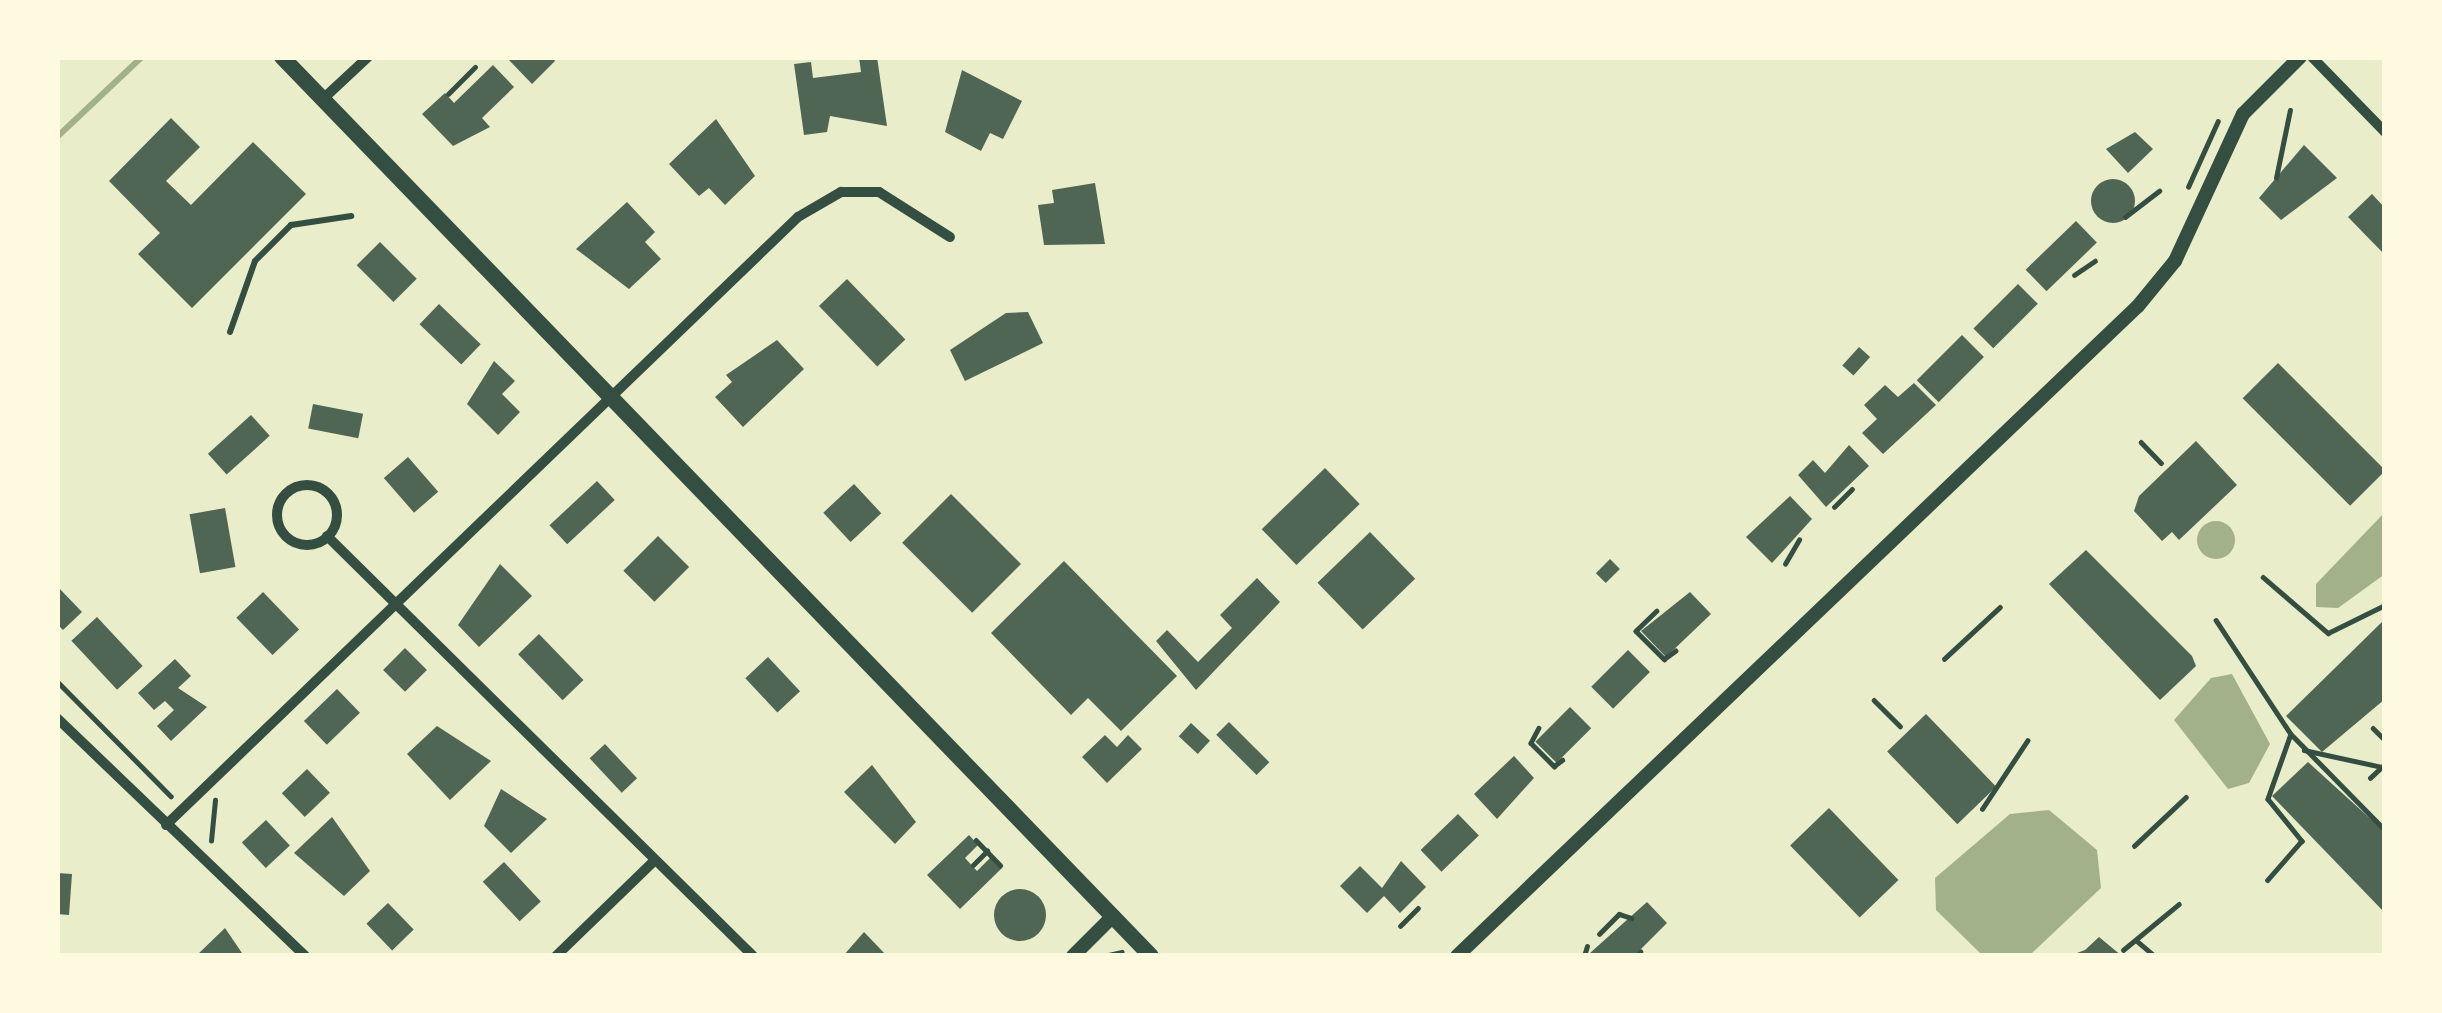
<!DOCTYPE html>
<style>
body{margin:0}
#map{position:relative;width:2442px;height:1013px;overflow:hidden;background:#e9edc9;font-family:"Exo 2",sans-serif}
div>[style]{position:absolute}
[style*='--x']{left:calc(var(--x)*1px);top:calc(var(--y)*1px);width:calc(var(--w)*1px);rotate:calc(var(--a)*1deg)}
.water>*{inset:0;background:#a3b18a}
.round{border-radius:50%}
.stream>*{height:6px;margin:-3px;padding:0 3px;transform-origin:3px;border-radius:3px;background:#a3b18a}
.building>*{inset:0;background:#4f6655;transform-origin:0 0}
.path>*{height:4.5px;margin:-2.25px;padding:0 2.25px;transform-origin:2.25px;border-radius:2.25px;background:#344e41}
.service>*{height:6px;margin:-3px;padding:0 3px;transform-origin:3px;border-radius:3px;background:#344e41}
.minor>*{height:10px;margin:-5px;padding:0 5px;transform-origin:5px;border-radius:5px;background:#344e41}
.minor>.ring{margin:-5px;padding:0;box-sizing:content-box;background:none;border:10px solid #344e41;border-radius:50%}
.tertiary>*{height:14px;margin:-7px;padding:0 7px;transform-origin:7px;border-radius:7px;background:#344e41}
.secondary>*{height:16px;margin:-8px;padding:0 8px;transform-origin:8px;border-radius:8px;background:#344e41}
span{translate:-50% -50%;white-space:nowrap;text-align:center;line-height:1.15;-webkit-text-stroke:10px #fefae0;paint-order:stroke}
.frame{position:absolute;inset:0;border:60px solid #fefae0;pointer-events:none}
</style>
<div id="map">
<div class="water">
<div style="clip-path:polygon(2385px 512px,2385px 574px,2338px 608px,2316px 607px,2316px 584px)"></div>
<div class="round" style="left:2197px;top:521px;width:38px;height:38px"></div>
<div style="clip-path:polygon(2232px 674px,2270px 744px,2249px 783px,2228px 789px,2174px 720px,2211px 678px)"></div>
<div style="clip-path:polygon(2049px 810px,2097px 850px,2101px 888px,2032px 953px,1980px 953px,1936px 910px,1935px 878px,2010px 814px)"></div>
</div>
<div class="stream">
<div style="--x:57;--y:137;--w:117;--a:-43.3"></div>
</div>
<div class="building">
<div style="clip-path:polygon(506px 57px,552px 57px,555px 61px,532px 84px)"></div>
<div style="clip-path:polygon(859px 57px,877px 57px,887px 126px,830px 116px,827px 132px,804px 135px,794px 64px,811px 62px,813px 78px,861px 72px)"></div>
<div style="clip-path:polygon(493px 65px,514px 87px,482px 118px,490px 127px,453px 146px,422px 114px,445px 93px,454px 103px)"></div>
<div style="clip-path:polygon(962px 70px,1022px 101px,1003px 139px,990px 133px,981px 151px,945px 132px)"></div>
<div style="clip-path:polygon(171px 118px,200px 147px,166px 181px,191px 205px,253px 142px,306px 194px,192px 308px,138px 254px,160px 233px,109px 181px)"></div>
<div style="clip-path:polygon(716px 119px,755px 176px,725px 205px,709px 188px,699px 196px,669px 164px)"></div>
<div style="clip-path:polygon(2135px 132px,2153px 149px,2128px 173px,2106px 149px)"></div>
<div style="clip-path:polygon(2304px 145px,2337px 178px,2281px 220px,2259px 198px)"></div>
<div class="round" style="left:2091px;top:179px;width:44px;height:44px"></div>
<div style="clip-path:polygon(1095px 183px,1105px 244px,1044px 245px,1038px 205px,1054px 203px,1052px 190px)"></div>
<div style="clip-path:polygon(2372px 194px,2385px 208px,2385px 255px,2348px 217px)"></div>
<div style="clip-path:polygon(627px 202px,655px 232px,645px 242px,661px 259px,629px 289px,576px 249px)"></div>
<div style="left:2076px;top:221px;width:30px;height:70px;rotate:46deg"></div>
<div style="left:380px;top:242px;width:52px;height:33px;rotate:45deg"></div>
<div style="left:847px;top:279px;width:84px;height:39px;rotate:46deg"></div>
<div style="left:2018px;top:284px;width:28px;height:63px;rotate:45deg"></div>
<div style="left:439px;top:304px;width:58px;height:28px;rotate:44deg"></div>
<div style="clip-path:polygon(1028px 312px,1043px 343px,965px 381px,950px 350px,1006px 313px)"></div>
<div style="left:1962px;top:335px;width:31px;height:64px;rotate:45deg"></div>
<div style="clip-path:polygon(777px 340px,804px 369px,743px 427px,715px 397px,732px 382px,726px 375px)"></div>
<div style="left:1859px;top:347px;width:15px;height:25px;rotate:42deg"></div>
<div style="clip-path:polygon(494px 361px,515px 381px,502px 394px,520px 412px,498px 435px,467px 404px)"></div>
<div style="left:2278px;top:363px;width:152px;height:50px;rotate:45deg"></div>
<div style="clip-path:polygon(1914px 383px,1936px 405px,1883px 454px,1862px 433px,1877px 419px,1864px 405px,1885px 385px,1898px 397px)"></div>
<div style="left:313px;top:404px;width:51px;height:25px;rotate:11deg"></div>
<div style="left:251px;top:415px;width:28px;height:58px;rotate:48deg"></div>
<div style="clip-path:polygon(2196px 441px,2237px 485px,2179px 540px,2172px 532px,2162px 541px,2134px 511px,2139px 496px)"></div>
<div style="clip-path:polygon(1849px 445px,1869px 466px,1826px 507px,1798px 475px,1813px 460px,1825px 473px)"></div>
<div style="left:408px;top:457px;width:46px;height:32px;rotate:49deg"></div>
<div style="left:1325px;top:468px;width:50px;height:88px;rotate:46deg"></div>
<div style="left:597px;top:481px;width:26px;height:65px;rotate:47deg"></div>
<div style="left:854px;top:484px;width:40px;height:42px;rotate:47deg"></div>
<div style="left:951px;top:494px;width:99px;height:69px;rotate:45deg"></div>
<div style="clip-path:polygon(1790px 496px,1812px 519px,1772px 563px,1746px 537px)"></div>
<div style="left:225px;top:508px;width:60px;height:36px;rotate:80deg"></div>
<div style="left:1370px;top:532px;width:65px;height:73px;rotate:46deg"></div>
<div style="left:658px;top:536px;width:44px;height:49px;rotate:45deg"></div>
<div style="clip-path:polygon(2086px 550px,2192px 656px,2196px 666px,2160px 700px,2049px 584px)"></div>
<div style="left:1610px;top:559px;width:14px;height:20px;rotate:45deg"></div>
<div style="clip-path:polygon(1064px 561px,1177px 676px,1121px 731px,1088px 698px,1071px 715px,991px 633px)"></div>
<div style="clip-path:polygon(500px 564px,532px 596px,479px 647px,458px 625px)"></div>
<div style="clip-path:polygon(1257px 578px,1280px 602px,1196px 690px,1156px 641px,1167px 630px,1198px 662px,1232px 628px,1220px 615px)"></div>
<div style="clip-path:polygon(57px 586px,82px 612px,63px 630px,57px 624px)"></div>
<div style="left:263px;top:592px;width:52px;height:37px;rotate:46deg"></div>
<div style="clip-path:polygon(1690px 592px,1711px 614px,1666px 657px,1641px 631px)"></div>
<div style="left:97px;top:617px;width:67px;height:35px;rotate:47deg"></div>
<div style="clip-path:polygon(2385px 619px,2385px 699px,2322px 752px,2286px 716px)"></div>
<div style="left:539px;top:634px;width:64px;height:29px;rotate:46deg"></div>
<div style="left:405px;top:648px;width:31px;height:31px;rotate:45deg"></div>
<div style="left:1628px;top:650px;width:31px;height:52px;rotate:45deg"></div>
<div style="left:768px;top:657px;width:47px;height:31px;rotate:47deg"></div>
<div style="clip-path:polygon(175px 659px,191px 676px,178px 688px,207px 707px,171px 741px,157px 726px,174px 710px,165px 701px,154px 710px,138px 693px)"></div>
<div style="left:337px;top:689px;width:33px;height:46px;rotate:46deg"></div>
<div style="left:1570px;top:707px;width:30px;height:49px;rotate:45deg"></div>
<div style="left:1926px;top:714px;width:101px;height:54px;rotate:46deg"></div>
<div style="left:1229px;top:722px;width:57px;height:18px;rotate:45deg"></div>
<div style="left:1191px;top:723px;width:26px;height:18px;rotate:43deg"></div>
<div style="clip-path:polygon(437px 726px,491px 761px,450px 800px,407px 754px)"></div>
<div style="clip-path:polygon(1105px 735px,1117px 747px,1128px 735px,1142px 749px,1107px 783px,1082px 757px)"></div>
<div style="left:605px;top:744px;width:47px;height:21px;rotate:47deg"></div>
<div style="clip-path:polygon(1514px 756px,1534px 778px,1497px 819px,1474px 794px)"></div>
<div style="clip-path:polygon(2308px 762px,2385px 832px,2385px 913px,2272px 796px)"></div>
<div style="clip-path:polygon(872px 765px,916px 822px,895px 844px,844px 792px)"></div>
<div style="left:307px;top:769px;width:33px;height:35px;rotate:46deg"></div>
<div style="clip-path:polygon(501px 789px,547px 819px,511px 853px,484px 826px)"></div>
<div style="left:1829px;top:808px;width:100px;height:54px;rotate:46deg"></div>
<div style="left:1458px;top:814px;width:30px;height:52px;rotate:46deg"></div>
<div style="clip-path:polygon(332px 817px,370px 871px,344px 896px,294px 853px)"></div>
<div style="left:266px;top:820px;width:35px;height:33px;rotate:47deg"></div>
<div style="clip-path:polygon(969px 835px,978px 845px,965px 858px,977px 871px,991px 857px,1002px 868px,960px 909px,927px 875px)"></div>
<div style="clip-path:polygon(1401px 861px,1426px 887px,1400px 913px,1384px 896px,1367px 913px,1340px 886px,1360px 866px,1382px 888px)"></div>
<div style="left:504px;top:862px;width:54px;height:29px;rotate:47deg"></div>
<div style="clip-path:polygon(57px 873px,72px 874px,69px 915px,57px 914px)"></div>
<div class="round" style="left:994px;top:889px;width:52px;height:52px"></div>
<div style="clip-path:polygon(1647px 902px,1667px 923px,1634px 956px,1590px 953px)"></div>
<div style="left:388px;top:903px;width:37px;height:30px;rotate:46deg"></div>
<div style="clip-path:polygon(225px 928px,244px 956px,196px 956px)"></div>
<div style="clip-path:polygon(864px 932px,887px 956px,843px 956px)"></div>
<div style="clip-path:polygon(2099px 937px,2122px 956px,2069px 956px,2085px 950px)"></div>
</div>
<div class="path">
<div style="--x:448;--y:94;--w:38;--a:-45"></div>
<div style="--x:2276;--y:178;--w:69;--a:-78.4"></div>
<div style="--x:2188;--y:187;--w:72;--a:-65.6"></div>
<div style="--x:2125;--y:217;--w:43;--a:-37.4"></div>
<div style="--x:2074;--y:275;--w:25;--a:-34"></div>
<div style="--x:2141;--y:442;--w:29;--a:46"></div>
<div style="--x:1834;--y:507;--w:25;--a:-45"></div>
<div style="--x:1785;--y:564;--w:28;--a:-60"></div>
<div style="--x:2263;--y:577;--w:86;--a:40.7"></div>
<div style="--x:2328;--y:633;--w:64;--a:-26.2"></div>
<div style="--x:1657;--y:611;--w:29;--a:136"></div>
<div style="--x:1636;--y:631;--w:40;--a:45"></div>
<div style="--x:1664;--y:659;--w:14;--a:-36"></div>
<div style="--x:2216;--y:620;--w:136;--a:56.7"></div>
<div style="--x:2291;--y:734;--w:69;--a:109.5"></div>
<div style="--x:2268;--y:799;--w:54;--a:51"></div>
<div style="--x:2302;--y:841;--w:52;--a:131.1"></div>
<div style="--x:1944;--y:659;--w:76;--a:-42.9"></div>
<div style="--x:57;--y:681;--w:162;--a:45.3"></div>
<div style="--x:1874;--y:700;--w:37;--a:45"></div>
<div style="--x:1539;--y:728;--w:17;--a:118"></div>
<div style="--x:1531;--y:743;--w:33;--a:45"></div>
<div style="--x:1554;--y:766;--w:10;--a:-37"></div>
<div style="--x:2373;--y:728;--w:17;--a:45"></div>
<div style="--x:2293;--y:736;--w:132;--a:45.6"></div>
<div style="--x:2304;--y:750;--w:80;--a:12.3"></div>
<div style="--x:2370;--y:778;--w:21;--a:-43"></div>
<div style="--x:1982;--y:809;--w:82;--a:-56.5"></div>
<div style="--x:976;--y:840;--w:35;--a:46"></div>
<div style="--x:211;--y:841;--w:41;--a:-84.4"></div>
<div style="--x:2134;--y:846;--w:71;--a:-43.3"></div>
<div style="--x:973;--y:865;--w:20;--a:-45"></div>
<div style="--x:1400;--y:926;--w:25;--a:-45"></div>
<div style="--x:1599;--y:934;--w:28;--a:-45"></div>
<div style="--x:1619;--y:914;--w:13;--a:18"></div>
<div style="--x:2137;--y:941;--w:23;--a:40"></div>
<div style="--x:2123;--y:950;--w:72;--a:-39.4"></div>
<div style="--x:1104;--y:956;--w:18;--a:-13"></div>
<div style="--x:1584;--y:956;--w:10;--a:-73"></div>
<div style="--x:1636;--y:956;--w:6;--a:-45"></div>
</div>
<div class="service">
<div style="--x:230;--y:332;--w:75;--a:-70.6"></div>
<div style="--x:255;--y:261;--w:51;--a:-45"></div>
<div style="--x:291;--y:225;--w:61;--a:-8.5"></div>
</div>
<div class="minor">
<div style="--x:2312;--y:57;--w:105;--a:45.8"></div>
<div style="--x:324;--y:98;--w:60;--a:-43"></div>
<div class="ring" style="left:277px;top:485px;width:50px;height:50px"></div>
<div style="--x:327;--y:536;--w:598;--a:44.59"></div>
<div style="--x:57;--y:718;--w:344;--a:43.8"></div>
<div style="--x:166;--y:825;--w:877;--a:-43.89"></div>
<div style="--x:798;--y:217;--w:50;--a:-30.2"></div>
<div style="--x:841;--y:192;--w:38;--a:0"></div>
<div style="--x:879;--y:192;--w:84;--a:32.4"></div>
<div style="--x:556;--y:956;--w:136;--a:-44.1"></div>
</div>
<div class="tertiary">
<div style="--x:1073;--y:956;--w:57;--a:-45"></div>
<div style="--x:1457;--y:956;--w:941;--a:-43.67"></div>
<div style="--x:2138;--y:306;--w:58;--a:-50.6"></div>
<div style="--x:2175;--y:261;--w:162;--a:-65.2"></div>
<div style="--x:2243;--y:114;--w:81;--a:-45"></div>
</div>
<div class="secondary">
<div style="--x:282;--y:57;--w:1250;--a:45.97"></div>
</div>
<div class="frame"></div>
</div>
